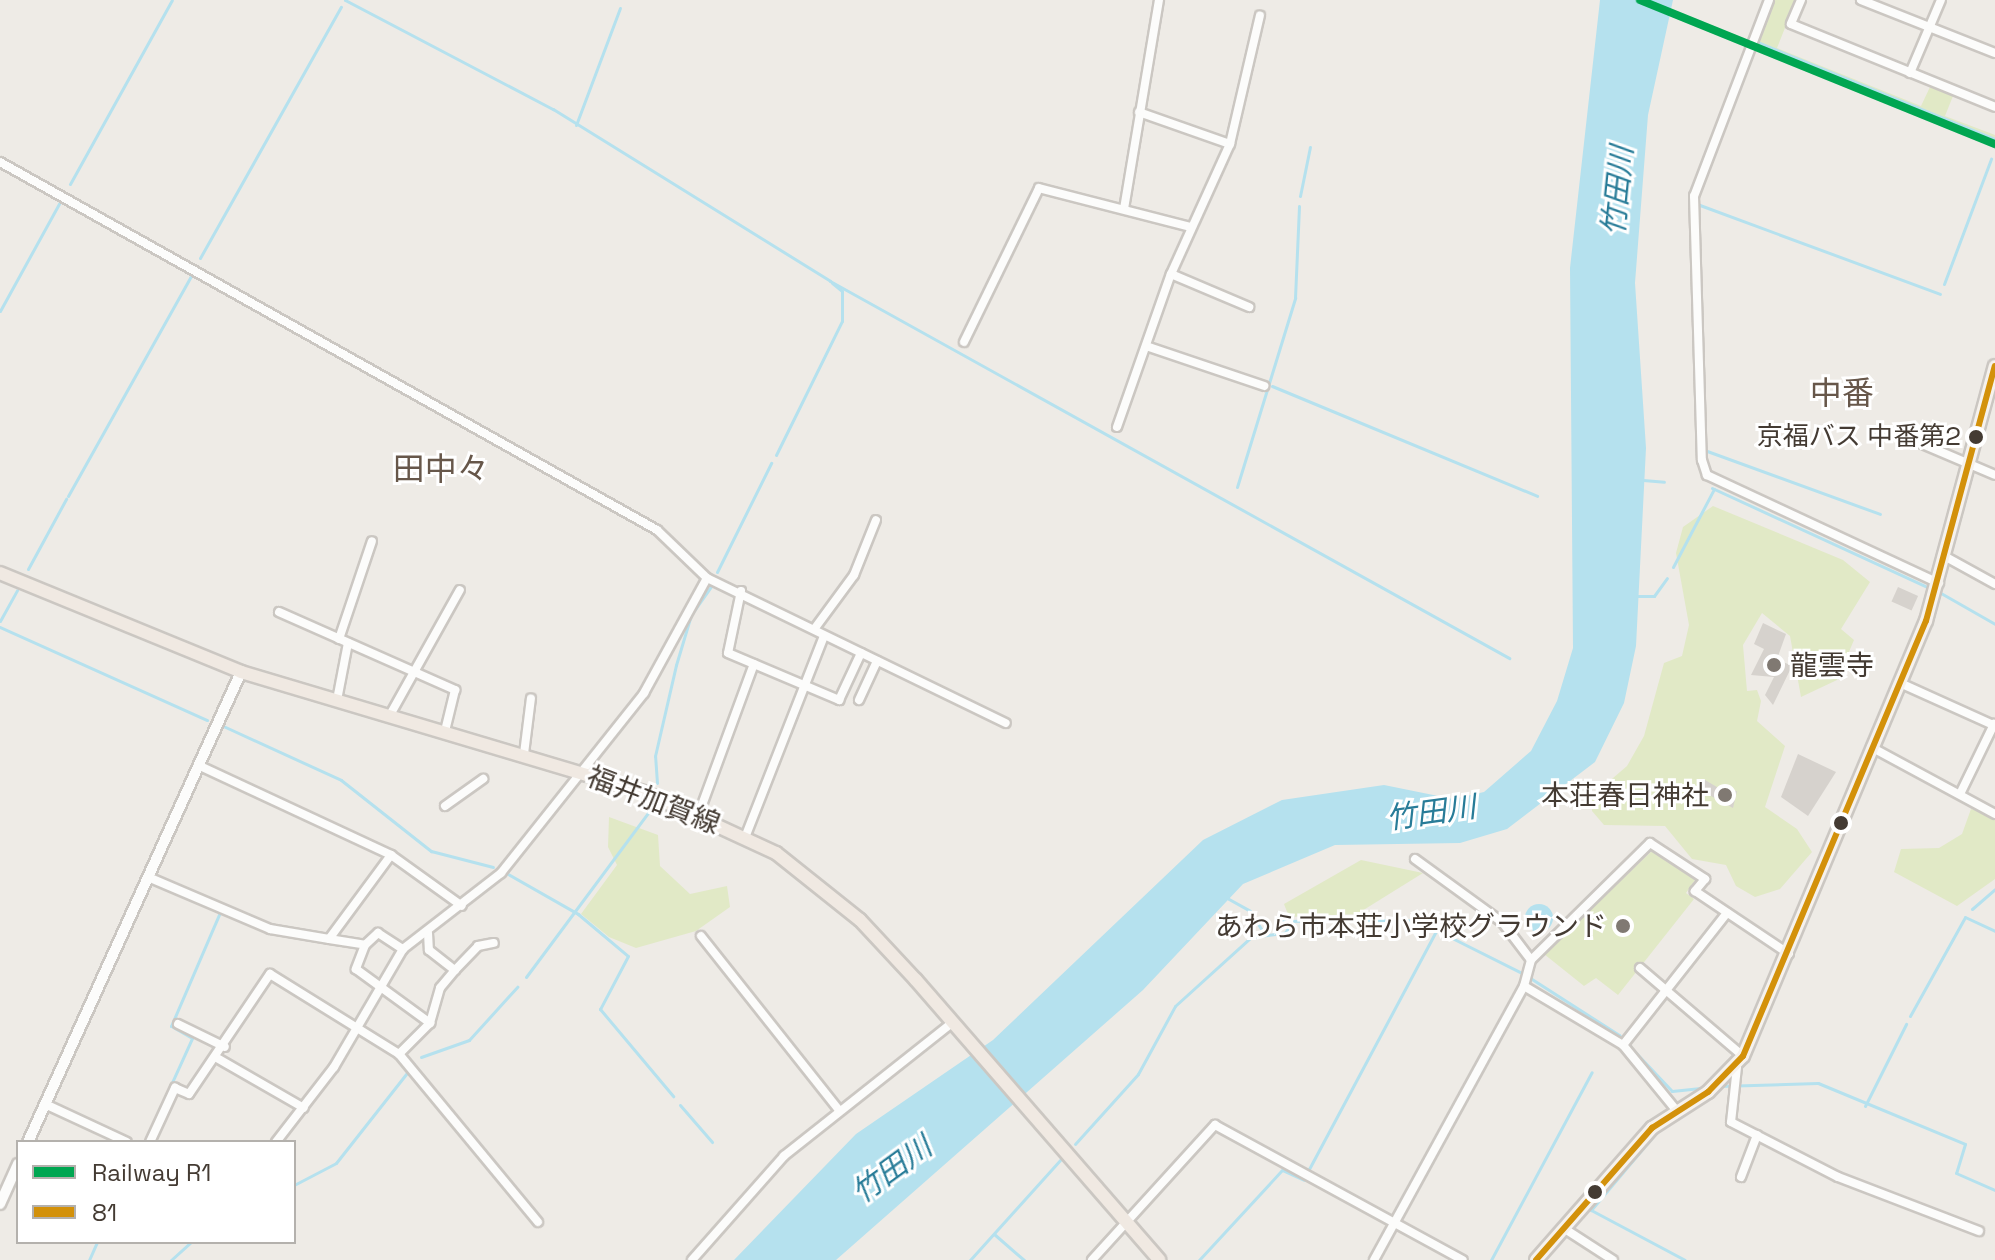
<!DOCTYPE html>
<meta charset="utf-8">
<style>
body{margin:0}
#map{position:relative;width:1995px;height:1260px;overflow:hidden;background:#eeebe6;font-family:"Space Grotesk","Noto Sans JP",sans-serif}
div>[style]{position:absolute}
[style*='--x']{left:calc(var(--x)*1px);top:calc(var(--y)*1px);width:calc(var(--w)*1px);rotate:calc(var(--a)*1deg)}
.green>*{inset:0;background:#e1e9c6}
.water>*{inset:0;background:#b5e1ee}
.round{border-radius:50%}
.stream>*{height:3px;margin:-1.5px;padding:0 1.5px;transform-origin:1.5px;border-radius:1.5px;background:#b5e1ee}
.building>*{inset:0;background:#d6d2cd;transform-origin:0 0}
.roads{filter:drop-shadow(2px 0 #cbc7c2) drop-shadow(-2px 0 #cbc7c2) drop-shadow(0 2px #cbc7c2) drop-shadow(0 -2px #cbc7c2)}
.minor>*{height:8px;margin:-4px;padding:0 4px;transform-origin:4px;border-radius:4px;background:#fcfcfb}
.tertiary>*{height:10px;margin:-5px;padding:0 5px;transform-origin:5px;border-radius:5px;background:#fcfcfb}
.secondary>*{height:12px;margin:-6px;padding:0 6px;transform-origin:6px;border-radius:6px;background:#f6f2ed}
.primary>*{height:12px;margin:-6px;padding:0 6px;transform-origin:6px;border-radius:6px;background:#f0e9e2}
.bus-1>*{height:6px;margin:-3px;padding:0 3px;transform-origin:3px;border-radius:3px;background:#d3910a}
.rail-1>*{height:8px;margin:-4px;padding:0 4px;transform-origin:4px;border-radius:4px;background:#00a651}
.dots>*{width:22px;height:22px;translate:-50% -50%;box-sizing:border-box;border:4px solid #fff;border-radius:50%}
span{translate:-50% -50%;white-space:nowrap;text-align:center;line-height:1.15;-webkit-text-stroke:6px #fff;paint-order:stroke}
.bus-label{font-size:26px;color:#443b33}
.right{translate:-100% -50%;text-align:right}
.poi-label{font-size:28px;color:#443b33}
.left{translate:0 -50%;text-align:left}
.street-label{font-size:28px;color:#443b33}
.water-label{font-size:30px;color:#287c98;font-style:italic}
.quarter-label{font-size:32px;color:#67574a}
.legend{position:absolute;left:16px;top:1140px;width:280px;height:104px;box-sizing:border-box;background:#fff;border:2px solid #b4b1ad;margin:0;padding:10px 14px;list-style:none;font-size:24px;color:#443b33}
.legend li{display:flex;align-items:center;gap:16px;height:40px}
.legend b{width:40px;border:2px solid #b4b1ad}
</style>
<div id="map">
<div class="green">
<div style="clip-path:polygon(1771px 0,1796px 0,1777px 48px,1921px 106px,1930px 87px,1953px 96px,1945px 116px,1995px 135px,1995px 142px,1753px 49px)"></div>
<div style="clip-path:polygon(1713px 506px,1843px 560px,1870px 582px,1841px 629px,1854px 640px,1837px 680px,1801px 697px,1790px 636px,1762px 613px,1743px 645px,1747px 691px,1757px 690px,1761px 701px,1757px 721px,1785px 746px,1765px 807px,1797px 829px,1812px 852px,1780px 889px,1755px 897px,1736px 886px,1726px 865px,1692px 859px,1665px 826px,1604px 825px,1592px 811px,1592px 796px,1627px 766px,1644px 736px,1664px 663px,1682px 656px,1689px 625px,1676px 553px,1683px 527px)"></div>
<div style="clip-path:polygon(1971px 809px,1995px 817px,1995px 879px,1957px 906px,1894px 872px,1901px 849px,1939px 848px,1962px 834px)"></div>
<div style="clip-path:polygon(609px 817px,658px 835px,660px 866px,690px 894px,727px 886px,730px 907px,696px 931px,636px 948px,609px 937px,581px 914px,617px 865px,608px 847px)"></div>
<div style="clip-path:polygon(1654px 849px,1695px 880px,1686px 893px,1694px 899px,1618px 995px,1596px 978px,1584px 986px,1544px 954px)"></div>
<div style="clip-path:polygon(1361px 860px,1423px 873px,1357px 914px,1289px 917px,1284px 904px)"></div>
</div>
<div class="water">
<div style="clip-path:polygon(1600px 0,1673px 0,1648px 115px,1635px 283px,1646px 448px,1636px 646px,1624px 703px,1595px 762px,1507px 829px,1460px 843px,1335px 845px,1243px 884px,1143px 990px,836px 1260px,734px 1260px,856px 1134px,993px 1040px,1203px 840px,1282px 800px,1384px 785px,1453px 799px,1484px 792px,1531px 751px,1557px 701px,1573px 648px,1570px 268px)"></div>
<div class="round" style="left:1525px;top:904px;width:28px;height:28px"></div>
</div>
<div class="stream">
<div style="--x:345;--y:0;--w:235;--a:27.7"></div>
<div style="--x:553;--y:109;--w:326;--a:31.8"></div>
<div style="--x:830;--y:281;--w:777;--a:29.04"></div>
<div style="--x:1757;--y:42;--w:257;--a:22.2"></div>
<div style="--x:1727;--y:99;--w:36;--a:-71"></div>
<div style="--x:576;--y:125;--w:125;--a:-69.4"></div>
<div style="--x:70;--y:184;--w:210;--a:-61"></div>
<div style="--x:1300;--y:196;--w:50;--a:-78.5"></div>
<div style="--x:1691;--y:196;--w:264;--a:88.5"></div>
<div style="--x:1697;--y:204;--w:259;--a:20.3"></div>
<div style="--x:200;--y:258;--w:288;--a:-60.7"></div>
<div style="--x:1944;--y:284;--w:134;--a:-69.4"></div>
<div style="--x:0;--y:311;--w:129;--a:-61.2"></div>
<div style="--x:1272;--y:386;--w:287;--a:22.5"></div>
<div style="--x:1707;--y:451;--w:184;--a:20"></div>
<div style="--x:776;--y:455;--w:149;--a:-63.8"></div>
<div style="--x:842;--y:321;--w:30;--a:-90"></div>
<div style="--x:842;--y:291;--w:13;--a:-141"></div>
<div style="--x:1643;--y:480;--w:21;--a:5"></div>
<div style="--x:1237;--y:487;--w:198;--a:-72.9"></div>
<div style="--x:1295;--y:298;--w:92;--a:-87.5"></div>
<div style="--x:1712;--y:488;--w:242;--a:24.7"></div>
<div style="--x:68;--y:496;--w:257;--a:-60.8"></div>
<div style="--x:1673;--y:567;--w:88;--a:-62.3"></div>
<div style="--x:28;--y:569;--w:80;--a:-61.5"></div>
<div style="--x:717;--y:572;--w:122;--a:-63.6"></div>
<div style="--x:1939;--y:592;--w:64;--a:29.7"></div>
<div style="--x:1637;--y:596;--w:17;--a:0"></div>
<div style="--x:1654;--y:596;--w:22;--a:-54"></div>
<div style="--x:0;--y:621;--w:35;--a:-61"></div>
<div style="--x:0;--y:627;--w:227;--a:24.2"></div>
<div style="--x:221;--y:725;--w:132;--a:24.6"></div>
<div style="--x:341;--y:780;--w:115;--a:38.3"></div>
<div style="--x:431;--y:851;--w:64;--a:14.5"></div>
<div style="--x:657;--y:783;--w:27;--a:-94"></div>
<div style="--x:655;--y:756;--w:93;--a:-77"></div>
<div style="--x:676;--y:665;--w:52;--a:-73.3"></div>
<div style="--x:691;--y:615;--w:35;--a:-55"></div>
<div style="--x:508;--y:874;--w:81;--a:29.7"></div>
<div style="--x:578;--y:914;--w:65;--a:40"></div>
<div style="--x:628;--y:956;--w:60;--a:117.8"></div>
<div style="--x:600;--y:1009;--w:114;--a:50"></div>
<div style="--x:1227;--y:898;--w:26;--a:29"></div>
<div style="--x:1250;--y:911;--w:28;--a:58"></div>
<div style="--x:1972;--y:909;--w:30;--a:-41"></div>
<div style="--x:1278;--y:921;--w:129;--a:-0.4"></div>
<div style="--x:1407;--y:920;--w:26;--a:18"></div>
<div style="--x:1432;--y:928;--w:103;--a:26.6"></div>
<div style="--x:1524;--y:974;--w:113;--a:32.7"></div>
<div style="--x:1619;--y:1035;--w:77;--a:46.6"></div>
<div style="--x:1672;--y:1091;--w:36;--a:-6"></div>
<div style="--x:526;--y:977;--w:217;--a:-53.4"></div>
<div style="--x:1910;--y:1016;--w:113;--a:-60.9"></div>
<div style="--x:1965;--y:917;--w:33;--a:25"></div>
<div style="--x:421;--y:1057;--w:51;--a:-19.5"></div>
<div style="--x:469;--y:1040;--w:72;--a:-47.8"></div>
<div style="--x:1719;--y:1086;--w:99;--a:-1.7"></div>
<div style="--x:1818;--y:1083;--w:159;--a:22.5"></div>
<div style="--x:1965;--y:1144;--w:30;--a:107"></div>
<div style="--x:1956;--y:1173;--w:43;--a:23.6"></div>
<div style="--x:680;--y:1105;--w:49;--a:49.1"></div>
<div style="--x:1865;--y:1106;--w:92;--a:-63.4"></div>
<div style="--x:149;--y:1133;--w:104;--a:-65.6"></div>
<div style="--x:192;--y:1038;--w:24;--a:-150"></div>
<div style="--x:171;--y:1026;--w:124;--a:-66.7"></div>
<div style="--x:1654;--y:1135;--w:98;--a:130"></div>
<div style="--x:1591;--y:1210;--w:106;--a:28"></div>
<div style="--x:1075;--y:1144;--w:94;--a:-48"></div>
<div style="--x:1138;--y:1074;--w:77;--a:-61.4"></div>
<div style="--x:1175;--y:1006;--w:103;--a:-42.2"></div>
<div style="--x:1251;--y:937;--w:34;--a:-7"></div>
<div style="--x:1285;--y:933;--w:12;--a:-59"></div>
<div style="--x:1309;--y:1169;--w:270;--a:-61.9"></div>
<div style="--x:294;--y:1185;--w:47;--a:-27.6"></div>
<div style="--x:336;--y:1163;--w:126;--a:-51.8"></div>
<div style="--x:994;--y:1234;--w:40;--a:41"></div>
<div style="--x:89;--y:1260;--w:20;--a:-66"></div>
<div style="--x:171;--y:1260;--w:27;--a:-42"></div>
<div style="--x:970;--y:1260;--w:137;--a:-48"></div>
<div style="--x:1199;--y:1260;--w:122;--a:-47.3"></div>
<div style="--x:1282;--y:1170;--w:24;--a:24"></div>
<div style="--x:1491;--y:1260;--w:213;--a:-61.8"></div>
</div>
<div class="building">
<div style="left:1898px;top:587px;width:22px;height:16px;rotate:24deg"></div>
<div style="clip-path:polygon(1763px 623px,1786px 634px,1777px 659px,1792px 666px,1773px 705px,1765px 695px,1774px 677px,1751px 675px,1764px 649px,1754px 644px)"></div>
<div style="clip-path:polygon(1798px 754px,1836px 772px,1808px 816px,1781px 797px)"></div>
<div style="clip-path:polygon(1705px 780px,1727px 793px,1737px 791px,1733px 808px,1700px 790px)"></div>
</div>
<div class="roads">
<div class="minor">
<div style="--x:1769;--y:0;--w:210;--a:110.9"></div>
<div style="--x:1694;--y:196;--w:264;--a:88.3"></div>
<div style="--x:1702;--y:460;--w:16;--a:72"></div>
<div style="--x:1707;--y:475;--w:256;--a:25"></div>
<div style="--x:1801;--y:0;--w:26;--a:113"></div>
<div style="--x:1791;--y:24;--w:220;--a:22.1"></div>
<div style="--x:1861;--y:0;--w:144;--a:21.6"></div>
<div style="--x:1910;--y:73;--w:79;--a:-67"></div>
<div style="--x:1139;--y:112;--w:96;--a:19.4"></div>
<div style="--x:0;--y:162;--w:753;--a:29.25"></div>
<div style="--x:657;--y:530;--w:69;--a:43.8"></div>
<div style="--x:707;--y:578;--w:332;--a:25.9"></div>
<div style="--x:1124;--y:209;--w:212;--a:-80.5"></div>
<div style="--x:1171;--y:274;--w:85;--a:22.9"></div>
<div style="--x:964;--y:342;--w:171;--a:-64"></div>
<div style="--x:1039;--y:188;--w:157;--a:14.4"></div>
<div style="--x:1146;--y:346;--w:125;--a:18.7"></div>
<div style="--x:1117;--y:427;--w:162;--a:-70.6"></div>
<div style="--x:1171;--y:274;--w:143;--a:-65.6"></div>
<div style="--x:1230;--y:144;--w:132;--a:-76.9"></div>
<div style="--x:1913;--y:440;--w:89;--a:23.1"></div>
<div style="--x:1946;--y:557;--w:56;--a:28.9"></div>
<div style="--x:741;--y:591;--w:63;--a:101.8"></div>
<div style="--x:728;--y:653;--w:121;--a:22.9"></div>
<div style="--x:839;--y:700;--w:52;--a:-64.9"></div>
<div style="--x:279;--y:612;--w:193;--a:23.9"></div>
<div style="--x:455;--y:690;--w:42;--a:103.7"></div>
<div style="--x:815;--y:628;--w:66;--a:-53.7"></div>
<div style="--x:854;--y:575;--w:59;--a:-68.2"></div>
<div style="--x:339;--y:639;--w:103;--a:-71.4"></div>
<div style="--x:1900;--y:683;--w:102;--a:24.3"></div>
<div style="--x:337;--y:700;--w:58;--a:-79.1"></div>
<div style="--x:859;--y:700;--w:43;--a:-65.2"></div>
<div style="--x:390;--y:715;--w:143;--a:-60.8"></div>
<div style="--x:1871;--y:747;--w:141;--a:28.4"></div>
<div style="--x:524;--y:754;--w:56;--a:-82.9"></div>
<div style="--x:198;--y:765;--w:213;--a:25"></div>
<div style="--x:391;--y:855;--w:87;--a:35.7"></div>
<div style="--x:1961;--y:792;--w:76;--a:-64.1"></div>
<div style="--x:445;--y:806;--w:47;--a:-35.4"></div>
<div style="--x:698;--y:816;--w:162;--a:-69.8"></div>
<div style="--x:746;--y:835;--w:214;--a:-68.6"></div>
<div style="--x:391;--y:855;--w:104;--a:126.4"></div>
<div style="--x:329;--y:939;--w:36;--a:9"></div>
<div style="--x:365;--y:945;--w:18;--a:-43"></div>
<div style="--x:378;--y:933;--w:30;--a:33"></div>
<div style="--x:1415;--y:859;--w:109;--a:36"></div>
<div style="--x:1503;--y:923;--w:46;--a:52.9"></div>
<div style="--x:1531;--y:960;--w:27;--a:105"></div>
<div style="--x:148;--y:877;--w:133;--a:23.1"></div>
<div style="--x:270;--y:929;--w:60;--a:9.6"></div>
<div style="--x:428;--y:933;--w:17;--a:87"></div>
<div style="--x:429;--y:950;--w:33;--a:38"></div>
<div style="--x:455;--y:970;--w:23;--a:130"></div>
<div style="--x:440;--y:988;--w:36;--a:106"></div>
<div style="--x:701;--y:936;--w:222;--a:51.6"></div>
<div style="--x:365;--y:945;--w:26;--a:111"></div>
<div style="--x:356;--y:969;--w:92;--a:36.1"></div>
<div style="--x:430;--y:1023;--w:44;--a:135"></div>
<div style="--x:1531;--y:960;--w:167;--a:-44.5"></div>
<div style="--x:1650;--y:843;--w:66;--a:33.2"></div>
<div style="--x:1705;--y:879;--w:16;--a:130"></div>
<div style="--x:1695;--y:891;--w:113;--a:33.8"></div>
<div style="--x:1640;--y:968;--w:135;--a:40.5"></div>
<div style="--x:455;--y:970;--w:33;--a:-46"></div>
<div style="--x:478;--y:946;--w:16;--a:-11"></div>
<div style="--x:178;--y:1024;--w:52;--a:26.1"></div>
<div style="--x:1623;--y:1045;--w:168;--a:-51.8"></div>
<div style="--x:217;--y:1058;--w:100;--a:29.9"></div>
<div style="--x:1737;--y:1067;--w:55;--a:96.2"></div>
<div style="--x:1731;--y:1122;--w:120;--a:27.2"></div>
<div style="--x:1838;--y:1177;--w:151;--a:21"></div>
<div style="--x:45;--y:1104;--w:90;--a:24.9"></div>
<div style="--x:150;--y:1142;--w:60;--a:-65.2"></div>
<div style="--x:175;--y:1088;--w:15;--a:23"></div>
<div style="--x:189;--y:1094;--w:145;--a:-56"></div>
<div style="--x:270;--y:974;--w:152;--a:31.8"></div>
<div style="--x:399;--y:1054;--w:218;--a:50.4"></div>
<div style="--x:276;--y:1142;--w:95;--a:-52.3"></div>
<div style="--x:334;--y:1067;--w:137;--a:-59.7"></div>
<div style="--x:403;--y:949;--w:124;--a:-37.8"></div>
<div style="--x:501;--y:873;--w:230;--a:-51.5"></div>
<div style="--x:644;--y:693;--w:131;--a:-61.3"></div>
<div style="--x:1741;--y:1177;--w:45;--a:-69.1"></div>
<div style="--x:1565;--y:1229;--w:57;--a:32.9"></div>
<div style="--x:692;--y:1260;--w:139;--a:-48.5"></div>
<div style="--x:784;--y:1156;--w:216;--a:-38.4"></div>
<div style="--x:1092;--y:1260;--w:183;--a:-47.7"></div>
<div style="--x:1215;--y:1125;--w:282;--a:28.6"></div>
<div style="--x:1374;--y:1260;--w:312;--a:-61.3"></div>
<div style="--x:1524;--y:986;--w:115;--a:30.8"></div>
<div style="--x:1623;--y:1045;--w:84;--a:50.8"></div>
</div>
<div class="tertiary">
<div style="--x:28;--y:1142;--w:516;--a:-65.62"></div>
<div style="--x:0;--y:1204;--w:44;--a:-65.8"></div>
</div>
<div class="secondary">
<div style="--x:1536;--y:1260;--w:176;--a:-48.7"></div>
<div style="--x:1652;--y:1128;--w:67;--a:-32.7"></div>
<div style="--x:1708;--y:1092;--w:50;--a:-45.8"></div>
<div style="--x:1743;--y:1056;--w:472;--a:-67.2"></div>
<div style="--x:1926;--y:621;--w:264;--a:-74.9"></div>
</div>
<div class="primary">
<div style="--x:0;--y:573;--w:261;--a:22.3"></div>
<div style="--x:241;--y:672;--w:423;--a:16.6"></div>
<div style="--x:646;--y:793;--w:143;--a:24.8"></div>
<div style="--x:776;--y:853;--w:107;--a:38.6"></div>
<div style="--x:860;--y:920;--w:82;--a:47"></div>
<div style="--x:916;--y:980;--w:371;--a:49"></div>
</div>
</div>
<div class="bus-1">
<div style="--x:1536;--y:1260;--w:176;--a:-48.7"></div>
<div style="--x:1652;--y:1128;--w:67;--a:-32.7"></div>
<div style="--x:1708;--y:1092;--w:50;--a:-45.8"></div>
<div style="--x:1743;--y:1056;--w:472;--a:-67.2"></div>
<div style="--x:1926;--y:621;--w:264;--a:-74.9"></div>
</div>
<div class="rail-1">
<div style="--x:1640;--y:0;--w:383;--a:22.1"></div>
</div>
<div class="dots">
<div style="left:1976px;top:437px;background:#443b33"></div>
<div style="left:1774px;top:665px;background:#807972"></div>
<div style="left:1725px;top:795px;background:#807972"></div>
<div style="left:1841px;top:823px;background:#443b33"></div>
<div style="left:1623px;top:926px;background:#807972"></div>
<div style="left:1595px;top:1192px;background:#443b33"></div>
</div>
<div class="bus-label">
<span class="right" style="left:1961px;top:437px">京福バス 中番第2</span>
</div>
<div class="poi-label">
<span class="left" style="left:1790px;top:665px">龍雲寺</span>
<span class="right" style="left:1709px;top:795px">本荘春日神社</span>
<span class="right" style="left:1607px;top:926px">あわら市本荘小学校グラウンド</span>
</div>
<div class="street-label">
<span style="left:654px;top:800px;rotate:21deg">福井加賀線</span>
</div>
<div class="water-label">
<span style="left:1618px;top:191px;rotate:-84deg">竹田川</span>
<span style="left:1431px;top:813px;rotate:-8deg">竹田川</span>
<span style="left:892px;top:1170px;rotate:-36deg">竹田川</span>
</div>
<div class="quarter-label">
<span style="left:1842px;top:393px">中番</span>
<span style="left:441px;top:469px">田中々</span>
</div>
<ul class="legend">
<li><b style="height:10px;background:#00a651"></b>Railway R1</li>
<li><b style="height:10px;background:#d3910a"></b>81</li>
</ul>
</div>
